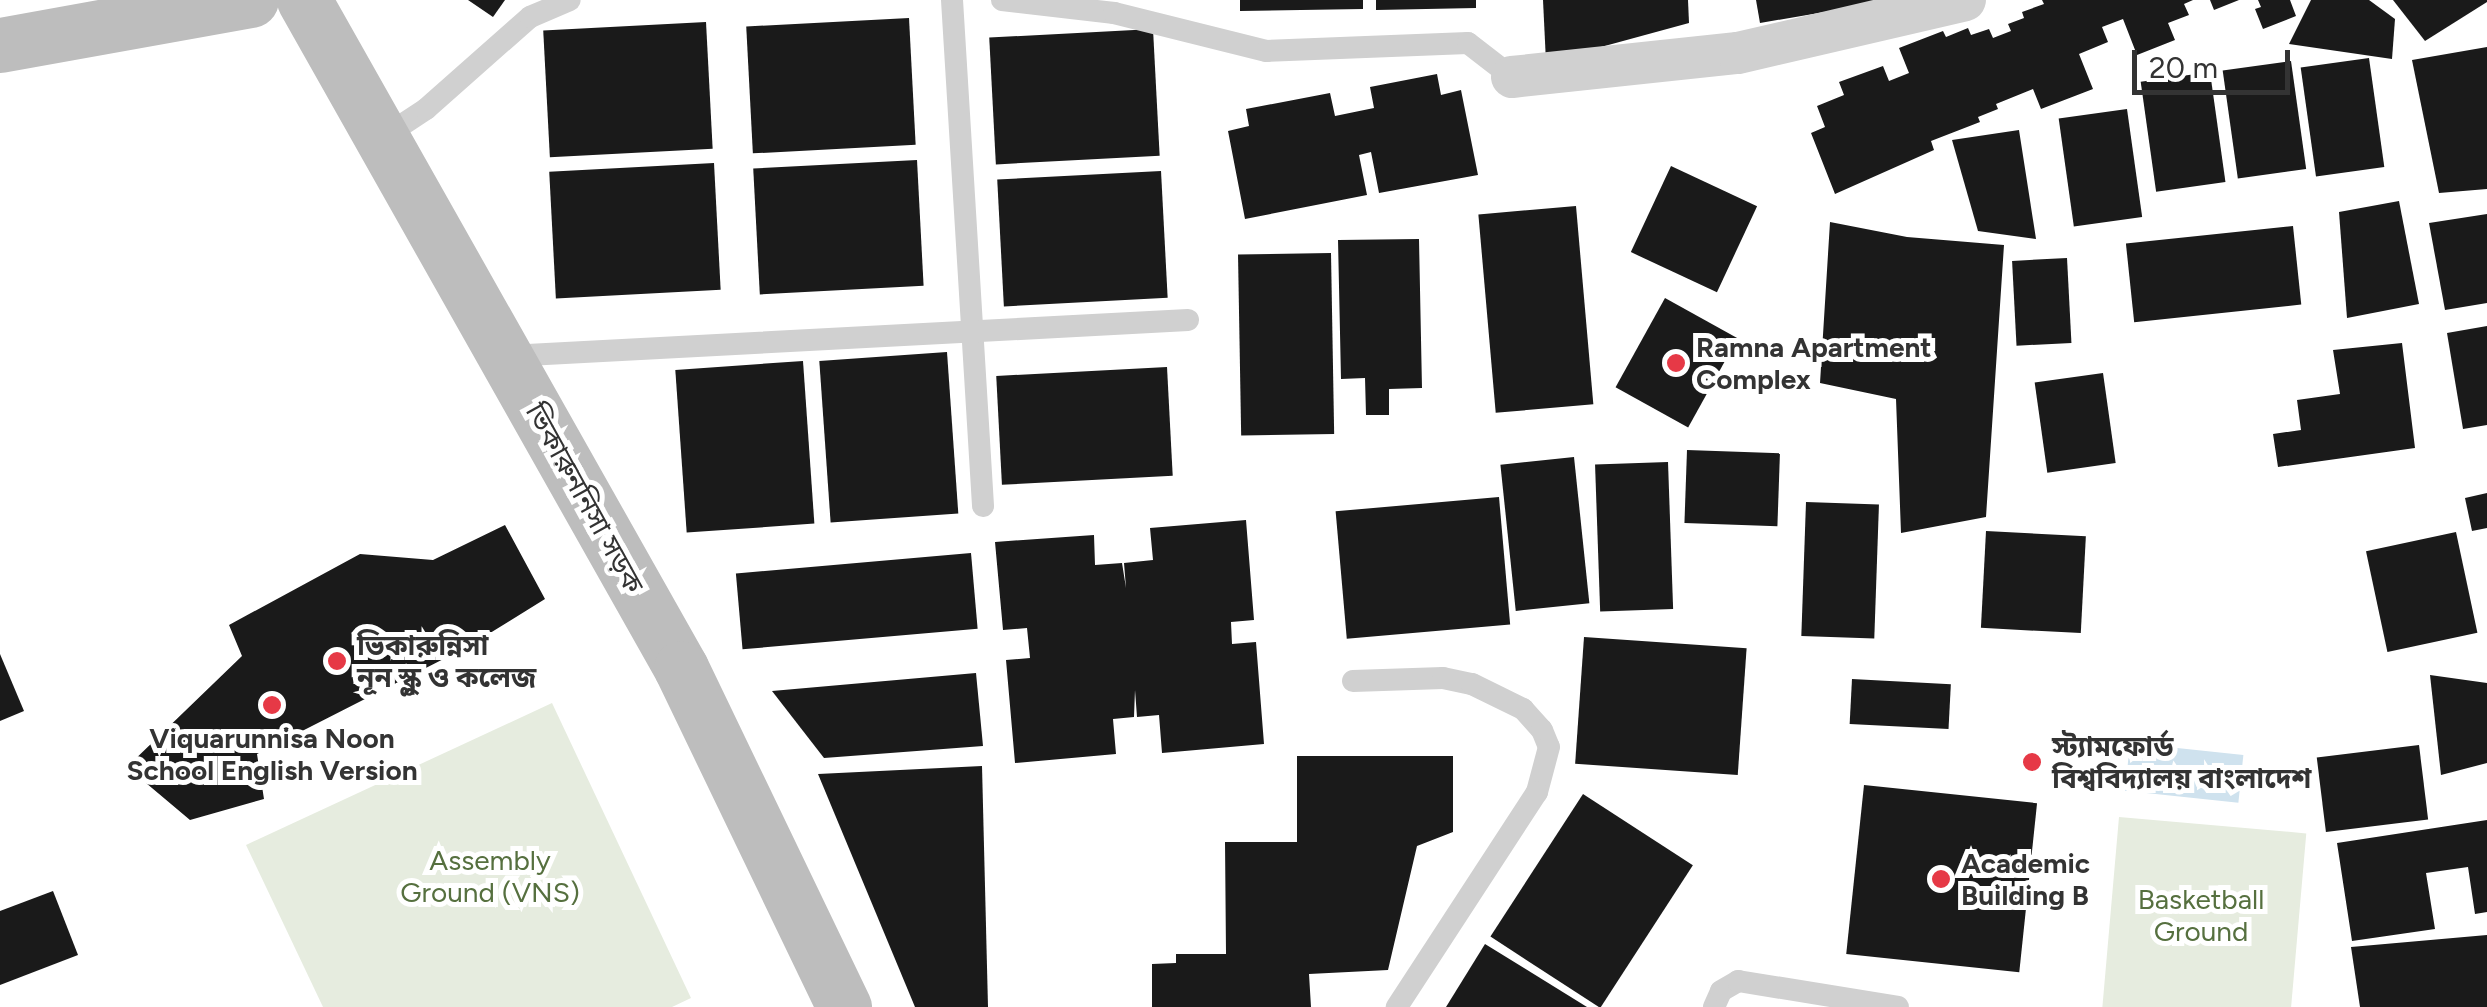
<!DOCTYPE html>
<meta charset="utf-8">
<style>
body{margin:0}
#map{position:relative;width:2487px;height:1007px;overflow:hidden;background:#fff;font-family:Figtree,"Noto Sans Bengali",sans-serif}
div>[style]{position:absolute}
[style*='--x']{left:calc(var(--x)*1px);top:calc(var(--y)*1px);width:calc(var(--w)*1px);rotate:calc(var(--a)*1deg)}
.green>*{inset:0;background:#e6ecdf;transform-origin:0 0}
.water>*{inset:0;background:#cfe2ee;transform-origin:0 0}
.building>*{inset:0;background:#1a1a1a;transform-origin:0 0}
.lane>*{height:22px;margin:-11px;padding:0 11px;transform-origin:11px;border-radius:11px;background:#d0d0d0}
.street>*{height:42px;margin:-21px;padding:0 21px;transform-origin:21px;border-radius:21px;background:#d0d0d0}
.secondary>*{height:55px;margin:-27.5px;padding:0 27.5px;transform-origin:27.5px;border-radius:27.5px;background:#bdbdbd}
.dots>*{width:28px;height:28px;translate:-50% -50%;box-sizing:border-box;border:5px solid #fff;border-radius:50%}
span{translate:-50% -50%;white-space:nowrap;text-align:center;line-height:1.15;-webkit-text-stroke:10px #fff;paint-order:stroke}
.poi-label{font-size:28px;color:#333;font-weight:700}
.left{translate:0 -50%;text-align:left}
.street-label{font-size:28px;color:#333}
.park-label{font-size:28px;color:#56703f}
.scale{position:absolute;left:2132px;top:50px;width:158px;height:45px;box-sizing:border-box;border:5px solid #333;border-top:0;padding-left:12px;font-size:30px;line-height:35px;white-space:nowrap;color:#333;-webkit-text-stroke:8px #fff;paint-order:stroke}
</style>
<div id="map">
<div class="green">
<div style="clip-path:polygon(552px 703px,691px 998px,672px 1007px,323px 1007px,246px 845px)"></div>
<div style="left:2119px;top:817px;width:188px;height:191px;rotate:5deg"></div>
</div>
<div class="water">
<div style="left:2130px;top:743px;width:114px;height:48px;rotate:6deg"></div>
</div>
<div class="building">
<div style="clip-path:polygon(468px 0,505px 0,493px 17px)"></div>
<div style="clip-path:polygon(1240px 0,1363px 0,1363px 9px,1240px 11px)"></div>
<div style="clip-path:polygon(1376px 0,1476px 0,1476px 8px,1376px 10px)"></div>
<div style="clip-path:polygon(1543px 0,1688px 0,1689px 23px,1546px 62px)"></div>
<div style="clip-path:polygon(1756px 0,1883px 0,1883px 2px,1760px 23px)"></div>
<div style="clip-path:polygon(2042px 0,2193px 0,2184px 4px,2189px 15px,2168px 23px,2175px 40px,2137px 55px,2123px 19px,2102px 27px,2108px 42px,2079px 54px,2093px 89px,2041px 109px,2033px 89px,1996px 104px,1998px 109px,1978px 117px,1980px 122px,1931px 141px,1934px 150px,1835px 194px,1811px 133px,1825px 127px,1817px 106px,1844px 95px,1839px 82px,1883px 66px,1889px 81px,1909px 73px,1899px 48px,1943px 31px,1946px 37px,1968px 28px,1971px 35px,1989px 29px,1993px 38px,2011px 31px,2008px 24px,2024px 18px,2022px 12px,2044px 4px)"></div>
<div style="clip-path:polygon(2210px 0,2239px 0,2214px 10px)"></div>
<div style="clip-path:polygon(2258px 0,2290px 0,2296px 16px,2263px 29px,2255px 9px,2261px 7px)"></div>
<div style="clip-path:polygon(2311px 0,2369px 0,2395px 19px,2392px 59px,2289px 44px)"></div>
<div style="clip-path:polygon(2393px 0,2487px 0,2487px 2px,2425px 41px)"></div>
<div style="left:909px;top:18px;width:127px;height:163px;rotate:87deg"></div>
<div style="left:706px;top:22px;width:127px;height:163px;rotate:87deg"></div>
<div style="left:1153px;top:29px;width:127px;height:164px;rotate:87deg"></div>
<div style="clip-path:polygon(2487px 47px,2487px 189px,2439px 193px,2412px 60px)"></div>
<div style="left:2369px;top:58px;width:110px;height:69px;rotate:82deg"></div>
<div style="left:2291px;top:61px;width:109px;height:69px;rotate:82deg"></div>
<div style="left:2210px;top:72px;width:111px;height:70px;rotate:82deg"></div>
<div style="clip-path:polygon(1437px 74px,1441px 95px,1461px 90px,1478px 175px,1379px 193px,1371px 152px,1359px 155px,1367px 195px,1245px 219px,1228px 131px,1249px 126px,1246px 109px,1330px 93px,1335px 116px,1374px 108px,1370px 87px)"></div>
<div style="left:2127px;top:109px;width:109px;height:69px;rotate:82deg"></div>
<div style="clip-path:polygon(2019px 130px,2036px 239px,1978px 231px,1952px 140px)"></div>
<div style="left:917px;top:160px;width:126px;height:164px;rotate:87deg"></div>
<div style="left:714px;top:163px;width:127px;height:165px;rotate:87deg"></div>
<div style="left:1671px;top:166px;width:95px;height:95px;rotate:25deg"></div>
<div style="left:1161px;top:171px;width:127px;height:164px;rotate:87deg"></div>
<div style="clip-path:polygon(2399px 201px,2419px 304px,2347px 318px,2339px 212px)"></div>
<div style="left:1576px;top:206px;width:199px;height:98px;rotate:85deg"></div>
<div style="clip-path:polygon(2487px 214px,2487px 303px,2445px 310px,2429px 223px)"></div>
<div style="clip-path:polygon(1830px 222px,1907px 237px,2004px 245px,1986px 517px,1901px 533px,1896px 399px,1820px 383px)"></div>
<div style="left:2293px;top:226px;width:79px;height:168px;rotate:84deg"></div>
<div style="clip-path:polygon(1419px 239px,1422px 388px,1389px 389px,1389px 415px,1366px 415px,1365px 378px,1341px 379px,1338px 240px)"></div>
<div style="left:1331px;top:253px;width:181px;height:93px;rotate:89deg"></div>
<div style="left:2067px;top:258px;width:85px;height:55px;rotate:87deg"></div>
<div style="left:1665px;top:298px;width:83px;height:102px;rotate:29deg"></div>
<div style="clip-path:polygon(2487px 326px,2487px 425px,2463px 429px,2447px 333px)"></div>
<div style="clip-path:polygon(2402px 343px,2415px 448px,2278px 467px,2273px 434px,2301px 430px,2297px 400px,2340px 394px,2333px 350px)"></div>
<div style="left:947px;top:352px;width:162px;height:128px;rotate:86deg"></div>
<div style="left:803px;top:361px;width:163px;height:128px;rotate:86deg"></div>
<div style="left:1167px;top:367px;width:109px;height:171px;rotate:87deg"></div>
<div style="left:2103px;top:373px;width:91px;height:69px;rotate:82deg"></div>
<div style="left:1687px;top:450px;width:93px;height:73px;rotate:2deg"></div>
<div style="left:1574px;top:457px;width:147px;height:74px;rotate:84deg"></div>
<div style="left:1668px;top:462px;width:147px;height:73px;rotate:88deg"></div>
<div style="clip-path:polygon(2487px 493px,2487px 528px,2472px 531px,2465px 498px)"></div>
<div style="left:1499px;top:497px;width:128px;height:164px;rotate:85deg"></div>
<div style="left:1806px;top:502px;width:73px;height:134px;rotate:2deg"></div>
<div style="clip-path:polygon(1246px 520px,1254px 620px,1231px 622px,1232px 644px,1256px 642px,1264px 744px,1162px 753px,1159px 715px,1137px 717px,1135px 690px,1134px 717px,1113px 719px,1116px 754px,1015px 763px,1006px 660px,1030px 658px,1027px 628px,1003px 630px,995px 542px,1094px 535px,1095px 565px,1122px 563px,1126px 588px,1124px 563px,1153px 560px,1150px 528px)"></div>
<div style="clip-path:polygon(505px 525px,545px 599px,469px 646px,257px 754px,264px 799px,190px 820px,127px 767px,242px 656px,229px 625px,360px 554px,433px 560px)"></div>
<div style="left:1986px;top:531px;width:100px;height:97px;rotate:3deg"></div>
<div style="left:2456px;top:532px;width:103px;height:92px;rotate:78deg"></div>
<div style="left:971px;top:553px;width:76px;height:236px;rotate:85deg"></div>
<div style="left:1584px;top:637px;width:163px;height:127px;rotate:4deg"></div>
<div style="clip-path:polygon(0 654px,24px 711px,0 721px)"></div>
<div style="clip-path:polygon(976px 673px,983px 746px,824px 758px,772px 691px)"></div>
<div style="clip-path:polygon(2430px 675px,2487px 683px,2487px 763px,2441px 775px)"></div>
<div style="left:1852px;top:679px;width:99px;height:45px;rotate:3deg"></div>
<div style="left:2419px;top:745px;width:75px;height:103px;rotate:83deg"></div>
<div style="clip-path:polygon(1297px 756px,1453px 756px,1453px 832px,1417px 846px,1388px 970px,1309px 974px,1311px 1007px,1152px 1007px,1152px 964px,1176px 963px,1176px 954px,1226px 954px,1225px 842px,1297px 842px)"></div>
<div style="clip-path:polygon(982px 766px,988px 1007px,915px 1007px,818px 774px)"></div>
<div style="left:1864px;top:785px;width:174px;height:170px;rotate:6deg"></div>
<div style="left:1583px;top:794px;width:131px;height:170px;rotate:33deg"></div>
<div style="clip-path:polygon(2487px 820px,2487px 912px,2475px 914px,2468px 867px,2426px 873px,2435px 929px,2352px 941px,2337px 843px)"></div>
<div style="clip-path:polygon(53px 891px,78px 955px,0 985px,0 911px)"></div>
<div style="clip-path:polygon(2487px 935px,2487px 1007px,2360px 1007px,2351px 947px)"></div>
<div style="clip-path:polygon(1485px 944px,1587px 1007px,1446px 1007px)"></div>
</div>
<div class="lane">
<div style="--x:952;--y:0;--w:507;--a:86.49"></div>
<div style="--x:1002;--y:0;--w:113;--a:6.6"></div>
<div style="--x:1114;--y:13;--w:157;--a:14"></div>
<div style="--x:1266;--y:51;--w:202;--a:-2.3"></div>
<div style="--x:1468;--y:43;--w:56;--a:37.7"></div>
<div style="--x:382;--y:138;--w:53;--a:-33.4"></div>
<div style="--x:426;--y:109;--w:139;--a:-41.5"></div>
<div style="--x:530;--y:17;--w:43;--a:-23"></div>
<div style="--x:508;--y:356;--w:681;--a:-3.03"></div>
<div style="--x:1353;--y:681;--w:90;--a:-1.9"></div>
<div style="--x:1443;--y:678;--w:30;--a:12"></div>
<div style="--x:1472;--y:684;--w:57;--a:26.1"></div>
<div style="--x:1523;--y:709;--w:28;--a:48"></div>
<div style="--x:1542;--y:730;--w:18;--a:68"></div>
<div style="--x:1549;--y:747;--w:47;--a:104.9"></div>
<div style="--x:1537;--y:792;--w:257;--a:123.1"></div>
<div style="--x:1714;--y:1007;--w:17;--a:-66"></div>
<div style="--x:1721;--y:991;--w:20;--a:-30"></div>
<div style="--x:1738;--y:981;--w:162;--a:9.2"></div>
</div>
<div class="street">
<div style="--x:1512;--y:77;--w:227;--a:-6.1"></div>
<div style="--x:1738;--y:53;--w:233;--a:-13.1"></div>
</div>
<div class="secondary">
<div style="--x:304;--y:0;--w:767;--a:60.56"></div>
<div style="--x:681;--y:668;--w:376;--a:64.3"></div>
<div style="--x:0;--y:45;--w:255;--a:-10.2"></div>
</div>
<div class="dots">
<div style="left:1676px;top:363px;background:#e63946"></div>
<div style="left:337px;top:661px;background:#e63946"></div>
<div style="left:272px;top:705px;background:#e63946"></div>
<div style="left:2032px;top:762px;background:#e63946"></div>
<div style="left:1941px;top:879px;background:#e63946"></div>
</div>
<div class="poi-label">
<span class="left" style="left:1696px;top:363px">Ramna Apartment<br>Complex</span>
<span class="left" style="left:357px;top:661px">ভিকারুন্নিসা<br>নূন স্কুল ও কলেজ</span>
<span style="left:272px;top:754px">Viquarunnisa Noon<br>School English Version</span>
<span class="left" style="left:2052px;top:762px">স্ট্যামফোর্ড<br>বিশ্ববিদ্যালয় বাংলাদেশ</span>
<span class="left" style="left:1961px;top:879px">Academic<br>Building B</span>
</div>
<div class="street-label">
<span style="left:585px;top:498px;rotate:61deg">ভিকারুননিসা সড়ক</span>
</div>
<div class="park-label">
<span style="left:490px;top:876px">Assembly<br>Ground (VNS)</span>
<span style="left:2201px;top:915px">Basketball<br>Ground</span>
</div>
<div class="scale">20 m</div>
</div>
